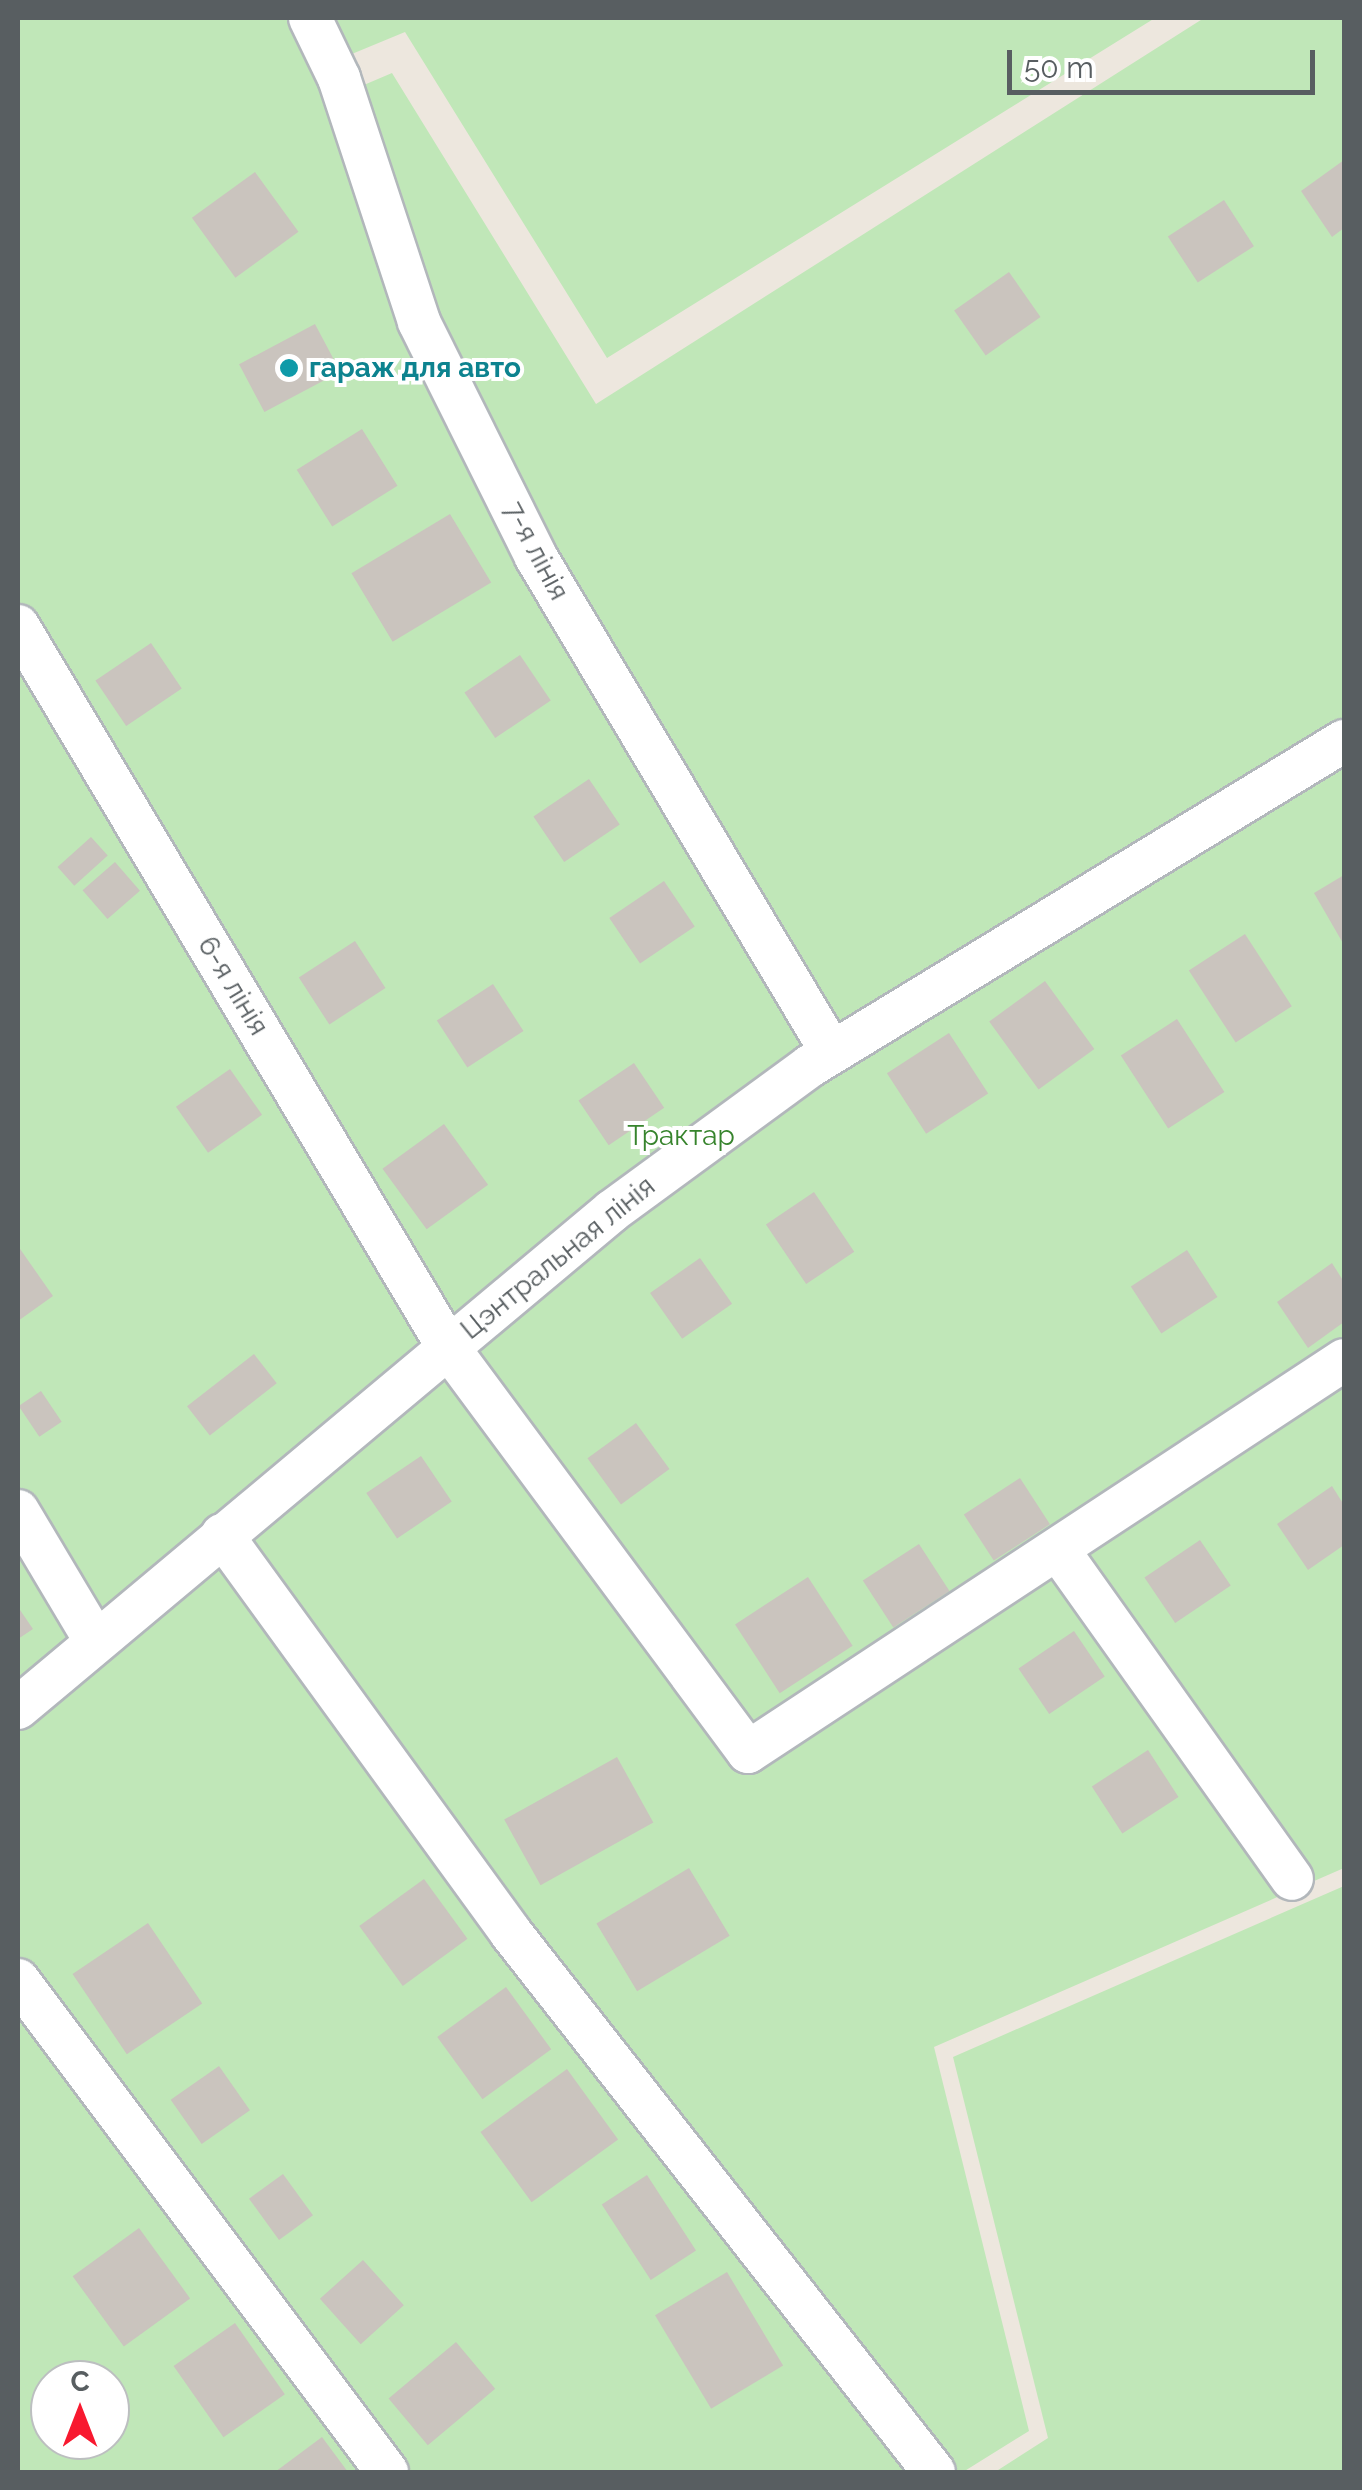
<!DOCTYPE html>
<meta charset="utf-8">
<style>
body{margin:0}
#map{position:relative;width:1362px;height:2490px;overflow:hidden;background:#ede7de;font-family:Raleway,sans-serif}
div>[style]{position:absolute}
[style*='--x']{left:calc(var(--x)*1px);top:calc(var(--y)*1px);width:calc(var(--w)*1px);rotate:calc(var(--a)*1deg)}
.green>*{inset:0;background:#c0e7b8}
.building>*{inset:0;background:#cac4be;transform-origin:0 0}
.roads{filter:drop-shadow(2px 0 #b2b7bb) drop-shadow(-2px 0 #b2b7bb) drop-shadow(0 2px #b2b7bb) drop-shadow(0 -2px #b2b7bb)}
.minor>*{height:42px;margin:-21px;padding:0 21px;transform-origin:21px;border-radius:21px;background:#fff}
.dots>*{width:28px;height:28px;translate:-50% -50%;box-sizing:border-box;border:5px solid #fff;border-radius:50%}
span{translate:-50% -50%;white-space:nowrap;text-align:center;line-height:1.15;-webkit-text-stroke:8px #fff;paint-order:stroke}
.culture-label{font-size:28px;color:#0d838f;font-weight:700}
.left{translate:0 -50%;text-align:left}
.street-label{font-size:28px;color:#585e61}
.park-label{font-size:28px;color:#37842d}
.frame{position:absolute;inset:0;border:20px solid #585e61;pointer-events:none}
.north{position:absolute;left:30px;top:2360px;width:100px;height:100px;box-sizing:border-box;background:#fff;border:2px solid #bcbfc0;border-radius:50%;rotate:0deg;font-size:28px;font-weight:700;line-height:40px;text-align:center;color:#585e61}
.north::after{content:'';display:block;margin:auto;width:35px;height:45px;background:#f8192f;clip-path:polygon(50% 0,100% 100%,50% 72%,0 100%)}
.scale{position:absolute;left:1007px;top:50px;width:308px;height:45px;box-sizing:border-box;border:5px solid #585e61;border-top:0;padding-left:12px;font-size:30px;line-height:35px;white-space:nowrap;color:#585e61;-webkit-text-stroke:8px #fff;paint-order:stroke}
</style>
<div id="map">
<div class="green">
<div style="clip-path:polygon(evenodd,18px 18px,292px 18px,331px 99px,392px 73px,596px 404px,1204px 18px,1344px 18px,1344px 1868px,934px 2047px,1029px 2431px,963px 2472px,18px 2472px,18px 18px,50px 2380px,110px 2380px,110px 2440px,50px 2440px,50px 2380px)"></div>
<div style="clip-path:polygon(329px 18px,1155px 18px,607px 358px,405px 32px,347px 56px)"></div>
<div style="clip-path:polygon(1344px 1886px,1344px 2472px,995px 2472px,1048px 2438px,953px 2057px)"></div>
</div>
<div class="building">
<div style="clip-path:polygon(1344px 160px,1344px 228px,1332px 237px,1301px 191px)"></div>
<div style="left:255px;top:172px;width:74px;height:78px;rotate:54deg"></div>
<div style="left:1224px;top:200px;width:55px;height:67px;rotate:57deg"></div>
<div style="left:1009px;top:272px;width:55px;height:67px;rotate:55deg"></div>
<div style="left:315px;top:324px;width:54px;height:86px;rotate:62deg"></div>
<div style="left:362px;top:429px;width:67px;height:77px;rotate:58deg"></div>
<div style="left:450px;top:514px;width:80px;height:115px;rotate:59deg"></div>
<div style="left:151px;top:643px;width:55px;height:67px;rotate:56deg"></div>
<div style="left:520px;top:655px;width:55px;height:67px;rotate:56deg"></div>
<div style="left:589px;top:779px;width:55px;height:67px;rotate:56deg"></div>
<div style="left:91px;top:837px;width:25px;height:45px;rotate:48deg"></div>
<div style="left:115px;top:862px;width:38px;height:43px;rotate:49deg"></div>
<div style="clip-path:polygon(1344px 875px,1344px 945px,1314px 893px)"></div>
<div style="left:664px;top:881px;width:55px;height:66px;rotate:56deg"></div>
<div style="left:1245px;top:934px;width:86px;height:67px;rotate:57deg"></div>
<div style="left:355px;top:941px;width:56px;height:67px;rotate:57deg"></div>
<div style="left:1045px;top:981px;width:84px;height:69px;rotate:54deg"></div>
<div style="left:493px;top:984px;width:56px;height:67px;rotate:57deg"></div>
<div style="left:1177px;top:1019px;width:87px;height:67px;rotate:57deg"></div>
<div style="left:949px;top:1033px;width:72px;height:74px;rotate:57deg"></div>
<div style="left:634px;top:1063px;width:54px;height:67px;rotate:56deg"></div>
<div style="left:230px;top:1069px;width:56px;height:66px;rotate:55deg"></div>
<div style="left:444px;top:1124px;width:75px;height:76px;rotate:54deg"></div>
<div style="left:814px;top:1192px;width:72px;height:58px;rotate:56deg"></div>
<div style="clip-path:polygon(18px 1246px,53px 1296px,18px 1321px)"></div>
<div style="left:1187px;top:1250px;width:56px;height:67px;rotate:57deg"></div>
<div style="left:700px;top:1258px;width:56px;height:61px;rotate:55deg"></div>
<div style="clip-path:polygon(1332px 1263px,1344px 1282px,1344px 1322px,1308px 1348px,1277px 1302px)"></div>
<div style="left:254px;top:1354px;width:37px;height:85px;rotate:52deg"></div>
<div style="left:41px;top:1391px;width:37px;height:27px;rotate:56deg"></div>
<div style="left:636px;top:1423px;width:57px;height:60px;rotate:54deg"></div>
<div style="left:421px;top:1456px;width:55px;height:66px;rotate:56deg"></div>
<div style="left:1020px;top:1478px;width:55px;height:67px;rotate:57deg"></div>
<div style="clip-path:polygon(1332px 1486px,1344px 1505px,1344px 1545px,1308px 1570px,1277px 1524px)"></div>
<div style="left:1200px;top:1540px;width:55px;height:67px;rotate:56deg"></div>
<div style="left:919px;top:1544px;width:56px;height:67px;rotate:57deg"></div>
<div style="left:808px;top:1577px;width:82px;height:87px;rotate:57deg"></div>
<div style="clip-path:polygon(18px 1607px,33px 1629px,18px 1639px)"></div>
<div style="left:1074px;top:1631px;width:55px;height:67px;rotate:56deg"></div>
<div style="left:1148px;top:1750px;width:56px;height:67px;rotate:57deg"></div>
<div style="left:617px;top:1757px;width:75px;height:129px;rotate:61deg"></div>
<div style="left:689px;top:1868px;width:79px;height:108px;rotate:59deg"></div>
<div style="left:424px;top:1879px;width:74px;height:80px;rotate:54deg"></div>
<div style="left:148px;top:1923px;width:97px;height:91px;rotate:56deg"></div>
<div style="left:506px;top:1987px;width:77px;height:85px;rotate:54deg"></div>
<div style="left:219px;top:2066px;width:54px;height:59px;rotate:55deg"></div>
<div style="left:567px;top:2069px;width:87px;height:107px;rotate:54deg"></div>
<div style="left:283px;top:2174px;width:51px;height:42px;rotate:54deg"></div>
<div style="left:647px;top:2175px;width:90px;height:54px;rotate:57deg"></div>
<div style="left:139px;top:2228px;width:87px;height:82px;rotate:54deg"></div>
<div style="left:363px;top:2260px;width:61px;height:58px;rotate:48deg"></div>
<div style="left:727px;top:2272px;width:109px;height:84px;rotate:59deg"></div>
<div style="left:235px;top:2323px;width:87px;height:75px;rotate:55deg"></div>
<div style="left:456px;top:2342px;width:61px;height:88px;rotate:50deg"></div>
<div style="clip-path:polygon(322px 2437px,348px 2472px,275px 2472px)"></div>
</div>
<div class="roads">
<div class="minor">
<div style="--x:310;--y:18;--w:67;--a:64.2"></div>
<div style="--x:339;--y:78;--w:257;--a:71.8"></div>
<div style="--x:419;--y:322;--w:263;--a:63.5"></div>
<div style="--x:536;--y:557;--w:575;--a:59.16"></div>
<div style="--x:18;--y:626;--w:839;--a:59.19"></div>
<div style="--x:448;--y:1347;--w:504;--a:53.47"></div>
<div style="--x:748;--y:1752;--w:713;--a:-33.33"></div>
<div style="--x:18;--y:1511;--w:150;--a:59.2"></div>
<div style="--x:222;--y:1535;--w:492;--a:54"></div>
<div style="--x:511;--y:1933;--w:685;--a:51.88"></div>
<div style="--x:1059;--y:1551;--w:402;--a:54.6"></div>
<div style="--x:18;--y:1708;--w:774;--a:-39.92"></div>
<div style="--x:612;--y:1211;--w:245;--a:-36.2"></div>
<div style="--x:810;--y:1066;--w:625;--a:-31.33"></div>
<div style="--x:18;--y:1980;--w:615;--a:53.13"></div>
</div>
</div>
<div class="dots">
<div style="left:289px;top:368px;background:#0f9aa8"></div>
</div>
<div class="culture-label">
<span class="left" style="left:309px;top:368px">гараж для авто</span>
</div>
<div class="street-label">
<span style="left:536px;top:551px;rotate:62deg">7-я лінія</span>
<span style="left:233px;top:986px;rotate:59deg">6-я лінія</span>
<span style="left:558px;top:1258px;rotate:-39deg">Цэнтральная лінія</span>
</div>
<div class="park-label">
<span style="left:681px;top:1136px">Трактар</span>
</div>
<div class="frame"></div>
<div class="north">С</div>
<div class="scale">50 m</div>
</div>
